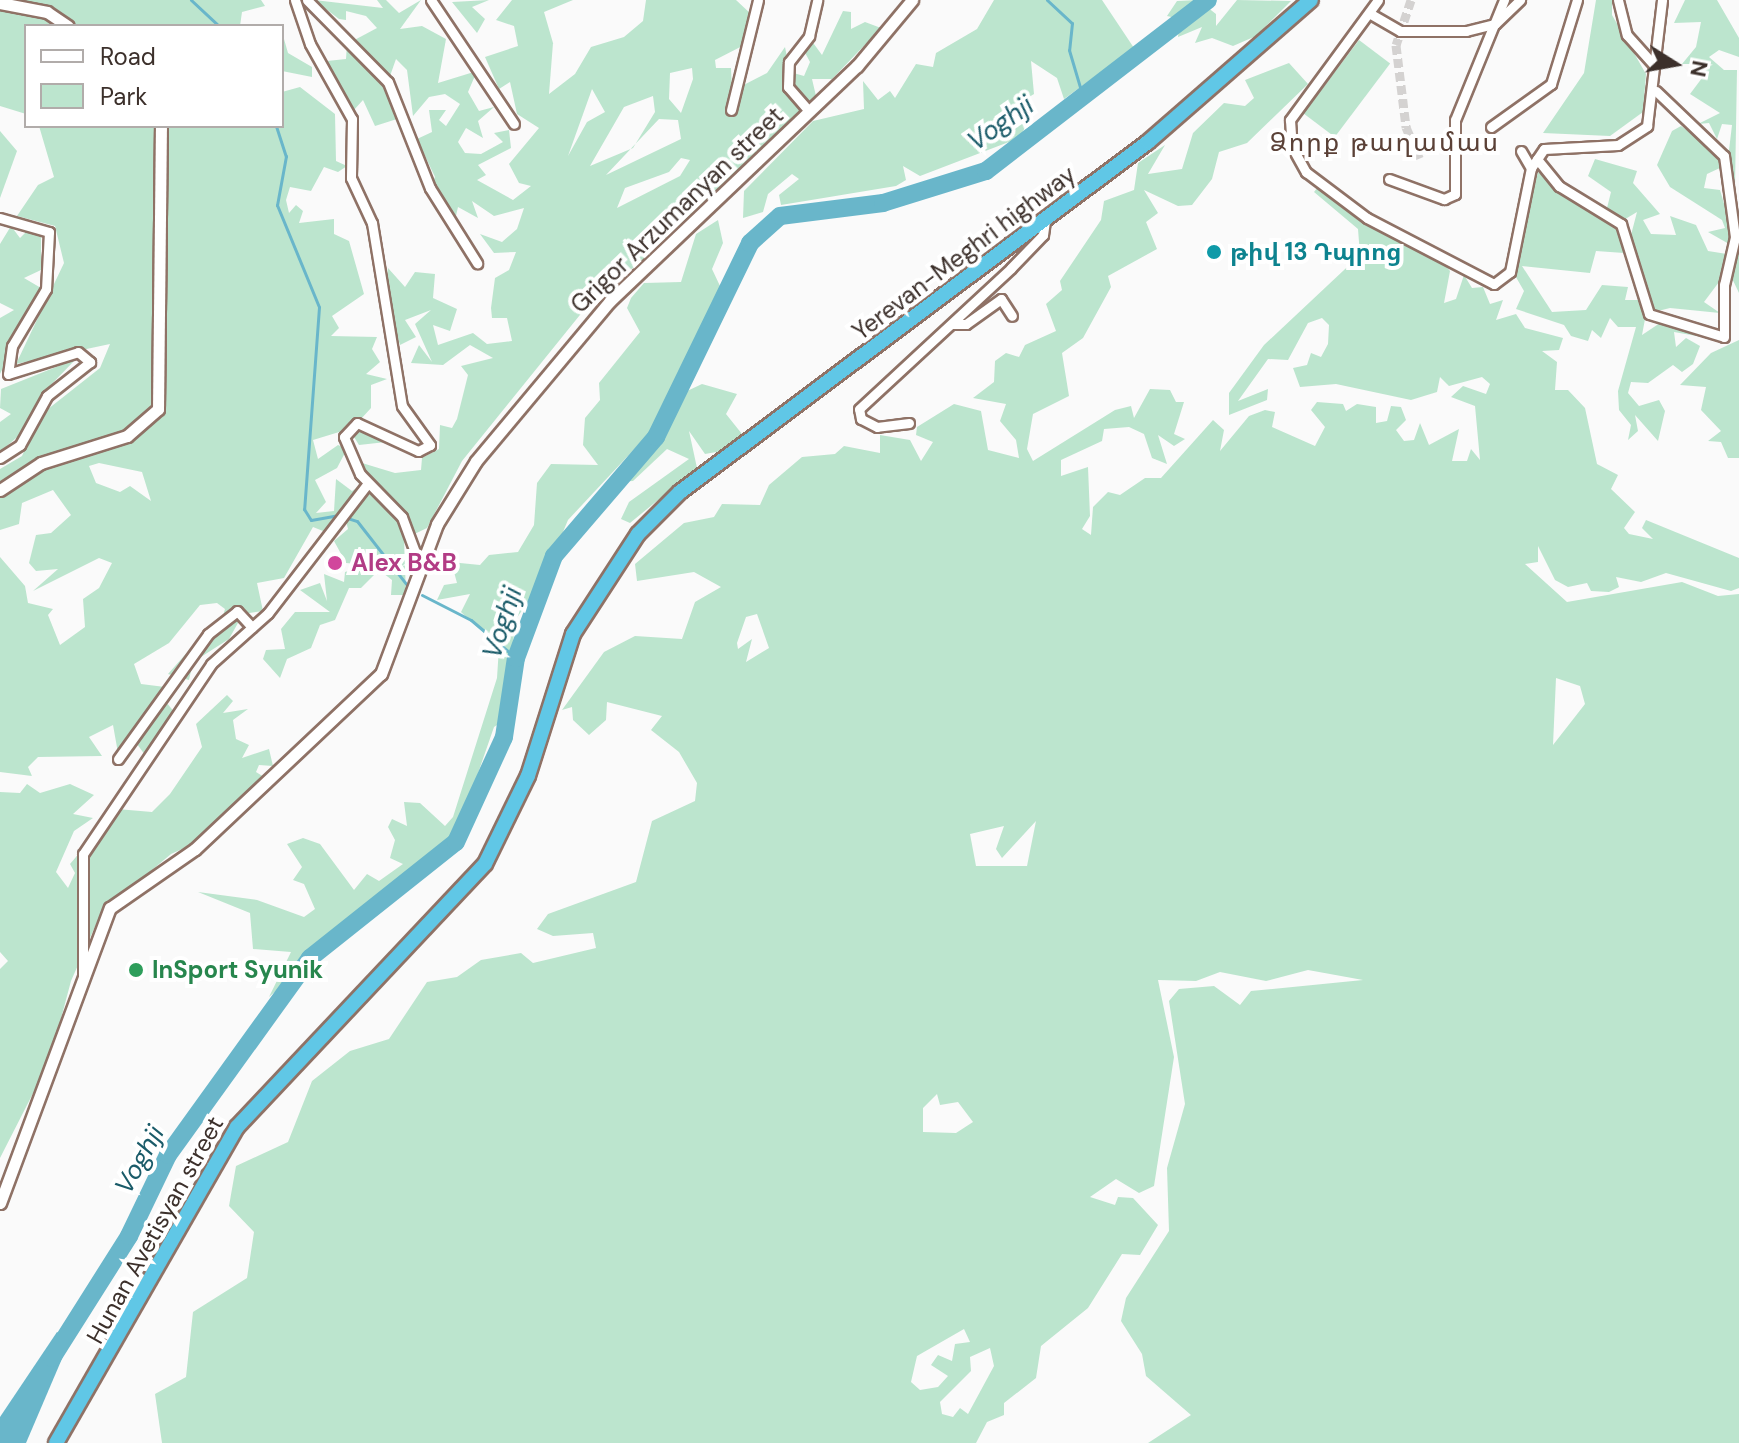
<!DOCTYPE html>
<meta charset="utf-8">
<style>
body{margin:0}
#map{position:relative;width:1739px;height:1443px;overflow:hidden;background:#fafafa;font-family:"DM Sans","Noto Sans Armenian",sans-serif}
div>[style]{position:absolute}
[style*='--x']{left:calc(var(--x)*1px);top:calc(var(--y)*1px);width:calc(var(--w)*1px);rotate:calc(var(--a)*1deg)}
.green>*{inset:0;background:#bce5ce;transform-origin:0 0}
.water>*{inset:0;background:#69b6ca}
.stream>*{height:3px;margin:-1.5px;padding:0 1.5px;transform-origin:1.5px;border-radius:1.5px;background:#69b6ca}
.river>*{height:18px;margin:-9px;padding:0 9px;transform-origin:9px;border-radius:9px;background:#69b6ca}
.minor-tunnel>*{height:9px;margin-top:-4.5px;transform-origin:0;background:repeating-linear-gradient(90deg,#d4d2d1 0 9px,transparent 0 13.5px)}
.roads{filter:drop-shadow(2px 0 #8f7266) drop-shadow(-2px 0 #8f7266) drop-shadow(0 2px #8f7266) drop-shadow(0 -2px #8f7266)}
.minor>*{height:9px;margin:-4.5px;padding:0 4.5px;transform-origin:4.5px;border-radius:4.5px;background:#fff}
.tertiary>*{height:11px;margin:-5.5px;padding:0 5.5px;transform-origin:5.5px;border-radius:5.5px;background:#fff}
.trunk>*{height:14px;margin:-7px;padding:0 7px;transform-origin:7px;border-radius:7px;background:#60c7e6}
.dots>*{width:22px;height:22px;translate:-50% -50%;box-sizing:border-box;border:4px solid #fff;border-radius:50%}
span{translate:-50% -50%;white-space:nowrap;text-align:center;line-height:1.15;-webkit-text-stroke:8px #fff;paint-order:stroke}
.street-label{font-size:24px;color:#3c302b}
.culture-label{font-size:24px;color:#0d838f;font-weight:700}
.left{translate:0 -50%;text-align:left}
.hotel-label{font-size:24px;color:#b23c85;font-weight:700}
.leisure-label{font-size:24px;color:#27864d;font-weight:700}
.water-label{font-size:26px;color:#1a5b69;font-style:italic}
.neighbourhood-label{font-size:26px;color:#5b4137;letter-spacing:2px}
.legend{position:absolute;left:24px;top:24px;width:260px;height:104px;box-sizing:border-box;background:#fff;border:2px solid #b1acaa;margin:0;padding:10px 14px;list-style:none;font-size:24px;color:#3c302b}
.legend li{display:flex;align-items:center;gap:16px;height:40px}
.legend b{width:40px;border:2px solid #b1acaa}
.north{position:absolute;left:1635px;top:24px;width:80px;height:80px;-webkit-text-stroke:6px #fff;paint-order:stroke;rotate:101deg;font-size:22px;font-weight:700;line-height:32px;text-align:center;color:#3c302b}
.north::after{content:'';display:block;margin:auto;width:28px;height:36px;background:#3c302b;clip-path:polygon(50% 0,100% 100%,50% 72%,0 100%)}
</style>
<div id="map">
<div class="green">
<div style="clip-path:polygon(0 0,261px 0,265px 6px,242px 12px,240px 26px,26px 26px,26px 114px,0 106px)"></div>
<div style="clip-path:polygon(evenodd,314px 0,383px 8px,377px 0,386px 0,399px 13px,421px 0,400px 29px,422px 26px,446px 39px,438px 83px,477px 71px,468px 92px,479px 111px,494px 107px,478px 121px,483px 138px,466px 128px,458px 142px,465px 153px,481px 154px,503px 142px,494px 133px,509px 130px,511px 148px,478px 165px,486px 175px,477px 180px,513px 200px,531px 186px,519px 183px,509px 164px,539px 128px,517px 114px,510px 82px,499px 89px,485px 57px,518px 46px,514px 26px,496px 20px,512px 0,573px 0,544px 12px,553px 43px,549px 94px,575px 74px,591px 47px,624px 37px,643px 21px,646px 0,736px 0,752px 15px,750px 42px,715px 60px,716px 68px,731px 68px,732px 91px,767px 73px,785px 47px,790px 72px,804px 76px,810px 62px,802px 47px,811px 40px,822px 55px,843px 11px,851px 12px,851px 29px,865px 22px,881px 28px,832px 79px,812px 79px,816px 96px,753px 167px,742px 166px,686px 226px,592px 300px,462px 461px,427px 528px,404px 539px,406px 595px,391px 595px,392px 580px,379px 570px,361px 588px,349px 588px,335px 620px,320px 625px,311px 648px,287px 659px,280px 678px,263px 659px,266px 650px,285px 649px,281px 629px,295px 612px,330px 612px,300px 590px,320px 583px,327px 601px,324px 574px,344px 582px,345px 572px,369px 565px,346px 563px,334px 541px,348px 529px,346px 521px,332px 519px,328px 533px,313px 527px,284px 578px,257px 583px,263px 611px,243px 614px,229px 639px,193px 662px,189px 680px,168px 674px,199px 639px,218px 633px,225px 609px,217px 603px,200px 605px,169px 643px,134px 664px,141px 684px,165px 687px,162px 697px,175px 713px,145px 755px,129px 733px,118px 753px,113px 725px,89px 737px,102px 756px,38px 757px,28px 767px,32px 776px,0 772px,0 557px,25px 586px,28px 603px,53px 609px,48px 615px,60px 645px,85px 627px,83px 599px,99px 588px,112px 563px,99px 558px,33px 591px,58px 569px,36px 571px,29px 563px,36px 535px,51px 533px,71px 515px,53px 490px,22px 503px,19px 524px,0 530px,0 469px,22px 456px,38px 419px,0 452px,0 422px,11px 414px,0 408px,1px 389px,76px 359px,40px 396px,43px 413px,100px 368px,110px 344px,16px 364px,64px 263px,55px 226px,17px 216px,38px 185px,54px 177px,39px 126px,282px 126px,282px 92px,300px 87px,335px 114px,336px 161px,347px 166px,338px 172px,324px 167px,311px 191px,290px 187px,286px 200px,289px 213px,296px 205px,303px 211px,299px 223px,334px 219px,334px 234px,349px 241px,364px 294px,332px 316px,339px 328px,331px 336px,377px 337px,372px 349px,380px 362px,366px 374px,387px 379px,371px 385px,371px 408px,360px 420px,386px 442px,359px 445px,349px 429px,313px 440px,318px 459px,338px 445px,347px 449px,337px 468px,315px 480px,326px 502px,316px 513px,334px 511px,336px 479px,352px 491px,365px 482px,362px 463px,395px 473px,421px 470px,422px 458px,439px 449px,440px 425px,452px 428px,457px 419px,468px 375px,461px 366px,493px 358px,470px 345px,443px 365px,411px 363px,419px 345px,432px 362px,415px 324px,431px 310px,405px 320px,416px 337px,400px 345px,385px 295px,388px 268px,405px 287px,415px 272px,435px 274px,433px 298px,457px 309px,450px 331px,433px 325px,438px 345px,473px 333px,487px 344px,512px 341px,507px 318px,492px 318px,491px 308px,495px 278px,509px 270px,516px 252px,494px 253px,480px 234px,502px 242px,517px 229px,524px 208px,494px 216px,472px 201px,478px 218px,458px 207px,455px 220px,431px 185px,435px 177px,417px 139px,432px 132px,429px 110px,446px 110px,439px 120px,446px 126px,460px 104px,445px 94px,429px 97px,413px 116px,407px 70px,396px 59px,390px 76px,374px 59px,397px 119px,375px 126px,363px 100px,353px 111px,327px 61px,346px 59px,347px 44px,377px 28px,366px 16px,346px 11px,346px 20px,339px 19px,314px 0,692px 68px,693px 79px,681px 113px,669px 99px,670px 73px,692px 68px,314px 0,592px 89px,605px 112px,587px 122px,568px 156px,592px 89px,314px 0,653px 96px,655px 112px,633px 148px,590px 166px,624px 107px,653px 96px,314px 0,659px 119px,678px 120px,681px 139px,606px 175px,659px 119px,314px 0,681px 158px,690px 160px,680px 176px,617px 208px,625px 188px,669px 172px,681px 158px,314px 0,99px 463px,142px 472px,151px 501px,130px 486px,120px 492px,96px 483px,89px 466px,99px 463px)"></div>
<div style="clip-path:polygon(489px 0,472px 7px,485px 19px,477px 33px,452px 2px)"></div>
<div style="clip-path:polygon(994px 0,1102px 0,1134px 48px,1064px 99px,1057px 78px,1031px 61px,1034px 94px,1006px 111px,1026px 126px,1019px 138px,920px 176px,903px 166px,906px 180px,896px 186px,781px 205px,779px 195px,799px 179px,792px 174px,768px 194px,763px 212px,743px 218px,744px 191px,813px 121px,864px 109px,863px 81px,878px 100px,890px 91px,895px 98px,916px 64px,933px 67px,936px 53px,977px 29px)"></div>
<div style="clip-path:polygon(1198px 0,1216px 14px,1216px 26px,1237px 0,1291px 1px,1256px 36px,1233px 46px,1212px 38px,1195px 43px,1202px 27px,1178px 37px,1180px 19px,1167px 16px,1177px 1px)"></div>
<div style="clip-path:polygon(1596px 0,1612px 0,1612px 15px,1646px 74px,1643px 112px,1610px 136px,1543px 133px,1584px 73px)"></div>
<div style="clip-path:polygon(1685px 0,1717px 0,1739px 38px,1739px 57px,1719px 50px,1709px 57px,1724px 70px,1737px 70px,1735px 186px,1725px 184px,1732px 125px,1722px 124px,1717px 139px,1709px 123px,1698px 124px,1720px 113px,1690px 94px,1705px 74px,1701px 64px,1682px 64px,1696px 47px,1701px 22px,1674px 23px)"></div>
<div style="clip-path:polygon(282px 32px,288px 53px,312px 67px,312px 77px,282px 71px)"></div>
<div style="left:1359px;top:40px;width:39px;height:92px;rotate:37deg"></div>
<div style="clip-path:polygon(evenodd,1289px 63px,1308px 84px,1247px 143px,1219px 152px,1212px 179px,1192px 205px,1178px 206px,1144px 190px,1158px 213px,1146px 222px,1157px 249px,1108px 276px,1111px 287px,1083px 338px,1062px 353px,1069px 396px,1033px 414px,1027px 449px,1033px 461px,1115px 410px,1131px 406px,1134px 418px,1150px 389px,1170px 390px,1176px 402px,1184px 402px,1174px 434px,1185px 439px,1174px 446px,1158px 435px,1167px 464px,1152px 458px,1144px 434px,1129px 427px,1104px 429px,1102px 441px,1061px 460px,1061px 476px,1088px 467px,1090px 516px,1082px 529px,1091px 535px,1093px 507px,1108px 492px,1120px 495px,1145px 478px,1161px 478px,1213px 420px,1224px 430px,1220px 451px,1249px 416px,1265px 410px,1275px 412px,1272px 427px,1315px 446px,1325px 427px,1311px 410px,1317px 402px,1343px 404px,1346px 411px,1357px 404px,1376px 407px,1376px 423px,1387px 421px,1391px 406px,1401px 407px,1406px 420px,1396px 430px,1404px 441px,1414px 440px,1420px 423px,1429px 445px,1459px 429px,1452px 461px,1467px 461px,1471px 449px,1480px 460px,1475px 406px,1451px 397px,1463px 386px,1486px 394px,1490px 384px,1482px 377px,1449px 386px,1440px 377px,1437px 392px,1411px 400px,1336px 384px,1300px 387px,1293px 368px,1307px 365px,1311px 353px,1321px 357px,1328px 344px,1329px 325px,1322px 318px,1308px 323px,1288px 360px,1268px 359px,1238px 401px,1268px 389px,1267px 400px,1229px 415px,1229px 393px,1264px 345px,1360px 255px,1358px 229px,1314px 192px,1318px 187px,1441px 260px,1450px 271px,1444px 303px,1456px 299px,1464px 275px,1472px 288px,1483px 287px,1490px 304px,1503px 300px,1496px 320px,1516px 314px,1525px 328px,1563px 338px,1559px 350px,1542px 351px,1557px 362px,1555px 390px,1568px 390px,1585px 408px,1597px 464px,1618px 475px,1611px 489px,1635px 512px,1624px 528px,1629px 534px,1653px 539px,1642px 528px,1646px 520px,1739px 558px,1739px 588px,1731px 591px,1666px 573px,1641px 582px,1616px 577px,1619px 587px,1609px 592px,1591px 591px,1587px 583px,1568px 587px,1555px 580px,1538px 546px,1538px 562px,1525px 564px,1567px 602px,1682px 582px,1718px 596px,1739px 594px,1739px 1443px,1148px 1443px,1191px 1415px,1146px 1376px,1142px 1354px,1121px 1321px,1126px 1298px,1169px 1231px,1167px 1168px,1185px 1104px,1169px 1001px,1179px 989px,1214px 986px,1240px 1005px,1251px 991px,1363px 980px,1308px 970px,1266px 981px,1220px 972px,1196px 981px,1158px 980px,1174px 1057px,1154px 1186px,1139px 1193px,1116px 1179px,1090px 1197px,1115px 1205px,1118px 1197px,1133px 1198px,1158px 1225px,1140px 1255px,1122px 1254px,1088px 1308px,1041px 1346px,1036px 1378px,1004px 1403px,1004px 1415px,987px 1422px,976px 1443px,162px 1443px,155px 1394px,186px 1377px,193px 1312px,247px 1278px,254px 1232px,229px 1206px,236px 1166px,288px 1142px,312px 1081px,350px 1051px,389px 1039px,427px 982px,457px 977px,481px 960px,521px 953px,533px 963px,596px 948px,593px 933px,553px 936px,537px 929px,548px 914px,636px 882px,652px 821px,695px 801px,697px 783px,679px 752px,651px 730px,662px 716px,607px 702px,606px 720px,589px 735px,573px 720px,572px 707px,562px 710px,604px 652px,635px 636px,682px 639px,695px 602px,721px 587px,694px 572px,637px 581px,635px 564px,684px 523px,714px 517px,722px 504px,760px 505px,769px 485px,802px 457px,835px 454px,844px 446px,880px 453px,880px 435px,910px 440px,921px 461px,933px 442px,916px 435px,917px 427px,954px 404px,981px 411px,988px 450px,1019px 458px,1016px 440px,1000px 421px,1006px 404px,973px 398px,994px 382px,995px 361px,1006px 353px,1019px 357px,1025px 345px,1056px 331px,1046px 304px,1062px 290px,1060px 281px,1101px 220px,1104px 201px,1134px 190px,1138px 163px,1165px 145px,1148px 174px,1182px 169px,1193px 133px,1224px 103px,1245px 106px,1254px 98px,1245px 80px,1289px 63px,757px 614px,769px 648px,746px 662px,752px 639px,738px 649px,737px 643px,746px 617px,757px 614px,1289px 63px,1556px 678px,1580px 686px,1585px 704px,1553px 745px,1556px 678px,1289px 63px,1036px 821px,1027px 866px,976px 866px,970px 834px,1004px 826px,996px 849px,1002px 858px,1036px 821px,1289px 63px,937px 1094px,940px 1105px,958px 1102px,973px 1122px,956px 1133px,923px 1132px,923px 1108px,937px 1094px,1289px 63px,964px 1329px,970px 1342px,955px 1344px,952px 1361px,938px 1355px,931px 1365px,948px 1376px,938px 1387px,920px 1390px,911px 1382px,917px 1356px,964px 1329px,1289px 63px,990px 1348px,994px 1366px,968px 1414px,960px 1408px,953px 1417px,942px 1414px,940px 1402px,971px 1371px,970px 1357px,990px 1348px)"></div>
<div style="clip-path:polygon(evenodd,1681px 126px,1720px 153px,1722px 167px,1707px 174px,1704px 188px,1720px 190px,1728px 217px,1739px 211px,1739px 293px,1728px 270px,1704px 302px,1720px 313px,1670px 308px,1646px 314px,1642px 335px,1663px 321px,1708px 338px,1674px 332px,1676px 347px,1686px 338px,1700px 346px,1693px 364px,1682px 372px,1673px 365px,1648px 383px,1631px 382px,1628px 393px,1639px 406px,1659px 400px,1665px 411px,1658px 441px,1635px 415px,1638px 431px,1628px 440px,1631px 425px,1619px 410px,1618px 391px,1636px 327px,1618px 327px,1610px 318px,1601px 338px,1592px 330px,1588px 341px,1571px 336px,1564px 325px,1516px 309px,1524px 291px,1513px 272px,1538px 172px,1563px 195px,1606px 212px,1611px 192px,1588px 176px,1595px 159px,1637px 171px,1633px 183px,1660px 214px,1643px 220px,1651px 234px,1676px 235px,1670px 216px,1696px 225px,1708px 251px,1727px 254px,1729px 244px,1708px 232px,1725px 228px,1722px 220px,1670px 187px,1657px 165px,1672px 131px,1681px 126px,1637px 212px,1631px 235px,1643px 275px,1640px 300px,1625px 300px,1628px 287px,1602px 285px,1586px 310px,1552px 312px,1522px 266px,1590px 273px,1596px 251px,1624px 253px,1622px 221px,1637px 212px)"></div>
<div style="clip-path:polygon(0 131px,17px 151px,0 198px)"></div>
<div style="clip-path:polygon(718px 220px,723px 243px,712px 269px,720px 286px,664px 416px,673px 421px,685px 392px,702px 384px,737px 394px,726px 414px,742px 434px,722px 451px,705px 454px,689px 431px,697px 468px,630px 523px,621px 519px,629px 502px,689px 459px,667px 449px,633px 481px,618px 482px,644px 457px,639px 444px,568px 520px,542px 582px,516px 619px,503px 721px,494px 727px,459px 828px,269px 997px,291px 952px,253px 949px,250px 913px,198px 892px,257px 900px,304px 917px,315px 909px,304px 884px,293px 880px,302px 867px,287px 844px,303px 838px,320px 844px,354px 890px,367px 874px,379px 881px,403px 864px,390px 858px,395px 840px,388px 827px,392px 819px,407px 826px,404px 802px,420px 803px,445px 826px,453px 817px,497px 678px,499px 647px,461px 612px,470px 594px,437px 600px,444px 585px,457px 583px,454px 572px,431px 572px,440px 561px,480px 565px,489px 555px,518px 552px,534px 525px,537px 483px,551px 464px,598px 465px,583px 445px,585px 418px,600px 400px,599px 383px,640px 332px,627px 308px,631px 298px,644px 283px,681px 282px,696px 234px)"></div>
<div style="clip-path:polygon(11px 226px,20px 238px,29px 229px,41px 235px,41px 270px,24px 278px,41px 288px,0 374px,0 318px,14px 310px,0 303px,0 244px)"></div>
<div style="clip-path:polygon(1739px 340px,1739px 458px,1728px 458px,1721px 442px,1708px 441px,1721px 431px,1701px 410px,1706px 387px,1680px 385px,1711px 353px)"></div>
<div style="clip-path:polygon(227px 695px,233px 701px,223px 713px,248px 709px,233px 720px,236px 739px,249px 745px,242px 758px,269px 749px,273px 766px,259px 765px,256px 772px,264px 777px,193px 844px,171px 854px,101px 913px,71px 981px,50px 1060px,0 1158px,0 969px,8px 961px,0 952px,0 792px,20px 793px,27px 784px,40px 793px,70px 784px,94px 795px,73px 814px,93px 818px,74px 831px,56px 872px,68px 888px,75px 873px,70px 864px,117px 809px,152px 812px,170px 794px,202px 747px,196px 724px)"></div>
</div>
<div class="water">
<div style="clip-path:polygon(57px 1332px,70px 1340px,26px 1443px,0 1443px,0 1417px)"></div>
</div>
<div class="stream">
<div style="--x:191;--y:0;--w:38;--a:43"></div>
<div style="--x:1047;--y:0;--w:34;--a:43"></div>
<div style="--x:1072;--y:23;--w:27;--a:96"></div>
<div style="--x:1069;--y:50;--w:46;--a:73.5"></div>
<div style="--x:276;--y:126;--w:32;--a:72"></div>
<div style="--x:286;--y:156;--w:50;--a:100.4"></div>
<div style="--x:277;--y:205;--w:110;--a:67.6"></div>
<div style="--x:319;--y:307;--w:203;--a:94.2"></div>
<div style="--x:304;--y:509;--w:13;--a:58"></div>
<div style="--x:311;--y:520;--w:27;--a:-10"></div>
<div style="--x:338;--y:515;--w:20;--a:18"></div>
<div style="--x:357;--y:521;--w:81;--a:52"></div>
<div style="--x:422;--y:595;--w:55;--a:27"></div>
<div style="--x:471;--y:620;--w:59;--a:40.2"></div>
</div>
<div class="river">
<div style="--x:52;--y:1358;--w:144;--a:-57.7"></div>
<div style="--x:129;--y:1236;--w:90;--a:-64.3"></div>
<div style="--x:168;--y:1155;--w:243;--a:-54.2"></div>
<div style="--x:310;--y:958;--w:186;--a:-38.5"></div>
<div style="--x:456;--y:842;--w:115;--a:-65.4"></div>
<div style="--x:504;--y:737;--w:80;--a:-81.4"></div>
<div style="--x:516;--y:658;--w:109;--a:-69.6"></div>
<div style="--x:554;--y:556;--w:157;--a:-49.4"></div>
<div style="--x:656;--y:437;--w:216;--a:-64.1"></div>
<div style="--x:750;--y:243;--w:40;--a:-42"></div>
<div style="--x:780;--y:216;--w:104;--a:-7.2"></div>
<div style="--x:883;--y:203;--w:108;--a:-17.3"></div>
<div style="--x:986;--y:171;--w:280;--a:-37.6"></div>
</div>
<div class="minor-tunnel">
<div style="--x:1411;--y:0;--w:47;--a:108.4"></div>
<div style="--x:1396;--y:45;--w:83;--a:83"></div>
<div style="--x:1406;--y:127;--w:34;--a:67"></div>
</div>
<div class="roads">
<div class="minor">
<div style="--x:295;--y:0;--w:46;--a:71.2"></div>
<div style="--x:310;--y:44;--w:86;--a:60.8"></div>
<div style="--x:352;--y:119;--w:59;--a:91"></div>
<div style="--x:351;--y:178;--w:50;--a:65"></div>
<div style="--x:372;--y:223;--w:185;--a:80.7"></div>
<div style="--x:402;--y:406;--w:48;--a:54.3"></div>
<div style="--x:430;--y:445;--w:13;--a:153"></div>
<div style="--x:418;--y:451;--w:67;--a:-155.3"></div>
<div style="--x:357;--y:423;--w:19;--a:133"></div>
<div style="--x:344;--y:437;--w:40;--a:66.6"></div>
<div style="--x:360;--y:474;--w:60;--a:45.7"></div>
<div style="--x:402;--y:517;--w:54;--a:69.6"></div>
<div style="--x:307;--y:0;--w:115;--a:45.4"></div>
<div style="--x:388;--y:82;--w:114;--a:68.4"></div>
<div style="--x:430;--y:188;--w:89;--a:57.9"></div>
<div style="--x:431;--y:0;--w:149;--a:56.2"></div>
<div style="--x:1378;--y:0;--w:149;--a:126.3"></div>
<div style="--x:1290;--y:120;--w:27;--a:86"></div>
<div style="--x:1292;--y:147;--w:29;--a:61"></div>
<div style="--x:1306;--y:172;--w:76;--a:37"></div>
<div style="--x:1367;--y:218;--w:143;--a:27.5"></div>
<div style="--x:1494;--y:284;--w:20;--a:-37"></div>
<div style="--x:1510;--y:272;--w:106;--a:-78.6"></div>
<div style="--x:1531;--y:168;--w:23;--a:-56"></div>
<div style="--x:1544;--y:149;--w:74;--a:-3.1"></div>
<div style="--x:1618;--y:145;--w:35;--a:-33"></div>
<div style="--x:1647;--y:126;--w:127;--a:-83.2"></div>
<div style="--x:1618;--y:0;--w:36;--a:76"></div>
<div style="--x:1627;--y:35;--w:40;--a:48"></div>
<div style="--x:1369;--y:13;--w:36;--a:30"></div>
<div style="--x:1400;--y:31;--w:66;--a:0"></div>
<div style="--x:1466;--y:31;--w:30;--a:-14"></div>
<div style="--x:1495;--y:24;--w:35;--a:-44"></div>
<div style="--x:731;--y:110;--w:113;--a:-76.2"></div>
<div style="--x:809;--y:111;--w:32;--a:-131"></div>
<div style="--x:788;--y:87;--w:25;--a:-88"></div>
<div style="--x:789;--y:62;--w:33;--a:-52"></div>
<div style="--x:809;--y:36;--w:37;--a:-77"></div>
<div style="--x:1491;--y:127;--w:74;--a:-35.6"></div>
<div style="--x:1551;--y:84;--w:88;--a:-72.8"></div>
<div style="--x:1521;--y:151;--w:20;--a:60"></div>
<div style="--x:1537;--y:159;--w:35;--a:51"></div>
<div style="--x:1559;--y:186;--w:73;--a:31.5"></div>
<div style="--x:1621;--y:224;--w:94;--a:72.7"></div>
<div style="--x:1649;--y:314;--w:78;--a:17"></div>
<div style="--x:1724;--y:337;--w:52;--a:-90"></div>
<div style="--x:1724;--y:285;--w:49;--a:-77.1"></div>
<div style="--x:1735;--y:237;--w:82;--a:-97.7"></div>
<div style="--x:1724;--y:156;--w:94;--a:-136.3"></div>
<div style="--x:1389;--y:179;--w:59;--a:20"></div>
<div style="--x:1444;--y:199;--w:12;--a:-24"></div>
<div style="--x:1455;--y:194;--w:74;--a:-90"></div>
<div style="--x:1455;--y:120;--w:130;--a:-67.8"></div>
<div style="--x:0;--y:218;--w:51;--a:15.9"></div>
<div style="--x:49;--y:232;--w:57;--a:93"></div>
<div style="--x:46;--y:289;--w:66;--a:120.8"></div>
<div style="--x:12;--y:346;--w:28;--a:98"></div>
<div style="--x:8;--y:374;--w:73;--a:-17.4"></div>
<div style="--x:78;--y:352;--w:16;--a:40"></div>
<div style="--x:90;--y:362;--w:55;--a:141.7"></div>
<div style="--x:47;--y:396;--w:56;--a:118.9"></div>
<div style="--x:20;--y:445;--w:24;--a:147"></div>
<div style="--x:953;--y:324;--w:13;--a:0"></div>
<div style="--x:966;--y:324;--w:43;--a:-35.5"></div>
<div style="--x:1001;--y:299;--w:20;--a:57"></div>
<div style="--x:909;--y:423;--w:32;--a:173"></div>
<div style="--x:877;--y:427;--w:18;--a:-153"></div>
<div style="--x:861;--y:419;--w:10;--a:-101"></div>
<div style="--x:859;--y:409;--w:207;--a:-42.8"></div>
<div style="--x:1011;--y:268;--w:46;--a:-45.9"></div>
<div style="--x:1043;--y:235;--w:15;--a:-82"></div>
<div style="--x:118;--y:759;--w:154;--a:-54.2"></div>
<div style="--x:208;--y:634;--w:37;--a:-38"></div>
<div style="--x:237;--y:611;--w:22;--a:47"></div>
<div style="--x:83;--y:975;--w:121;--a:-90"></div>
<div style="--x:83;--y:854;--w:229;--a:-56"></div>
<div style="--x:211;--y:664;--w:76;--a:-41.8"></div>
<div style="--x:268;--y:613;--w:164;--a:-52.4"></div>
</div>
<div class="tertiary">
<div style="--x:0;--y:3;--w:48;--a:10.8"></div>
<div style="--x:47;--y:12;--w:25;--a:34"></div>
<div style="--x:0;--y:490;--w:49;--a:-33.4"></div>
<div style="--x:41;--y:463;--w:90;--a:-17.4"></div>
<div style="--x:127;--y:436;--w:41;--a:-41.1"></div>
<div style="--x:158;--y:409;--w:283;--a:-89.4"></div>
<div style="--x:0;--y:1203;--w:315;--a:-69.6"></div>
<div style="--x:110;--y:908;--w:103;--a:-34.8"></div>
<div style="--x:195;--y:849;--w:255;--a:-43.3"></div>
<div style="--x:381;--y:674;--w:160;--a:-69.5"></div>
<div style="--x:437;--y:524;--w:74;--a:-58.2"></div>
<div style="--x:476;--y:461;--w:209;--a:-50.1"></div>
<div style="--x:610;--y:301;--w:341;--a:-43.6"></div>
<div style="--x:857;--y:66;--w:86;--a:-50.2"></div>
</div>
<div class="trunk">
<div style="--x:56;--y:1443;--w:364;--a:-60.2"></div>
<div style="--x:237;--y:1127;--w:361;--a:-46.7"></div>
<div style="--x:485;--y:864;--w:98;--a:-64"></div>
<div style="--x:528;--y:776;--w:149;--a:-72.4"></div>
<div style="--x:573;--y:634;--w:119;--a:-57"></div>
<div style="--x:638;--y:534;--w:59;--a:-45"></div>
<div style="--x:680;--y:492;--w:584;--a:-36.79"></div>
<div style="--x:1148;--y:142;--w:216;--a:-41.1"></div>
</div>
</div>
<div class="dots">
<div style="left:1214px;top:252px;background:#0f9aa8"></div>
<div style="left:335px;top:563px;background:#d1479c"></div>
<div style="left:136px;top:970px;background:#2e9e5b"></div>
</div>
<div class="street-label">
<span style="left:677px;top:210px;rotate:-44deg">Grigor Arzumanyan street</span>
<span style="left:964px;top:253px;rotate:-37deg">Yerevan-Meghri highway</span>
<span style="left:155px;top:1230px;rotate:-61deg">Hunan Avetisyan street</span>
</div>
<div class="culture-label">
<span class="left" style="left:1230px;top:252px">թիվ 13 Դպրոց</span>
</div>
<div class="hotel-label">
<span class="left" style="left:351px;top:563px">Alex B&amp;B</span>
</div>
<div class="leisure-label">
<span class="left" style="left:152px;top:970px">InSport Syunik</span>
</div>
<div class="water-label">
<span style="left:1001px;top:124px;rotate:-35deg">Voghji</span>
<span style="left:503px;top:623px;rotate:-72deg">Voghji</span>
<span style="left:140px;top:1160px;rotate:-61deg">Voghji</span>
</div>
<div class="neighbourhood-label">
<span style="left:1385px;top:143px">Ձորք թաղամաս</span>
</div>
<ul class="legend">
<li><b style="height:10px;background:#fff"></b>Road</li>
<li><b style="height:22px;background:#bce5ce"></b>Park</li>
</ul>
<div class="north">N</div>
</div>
